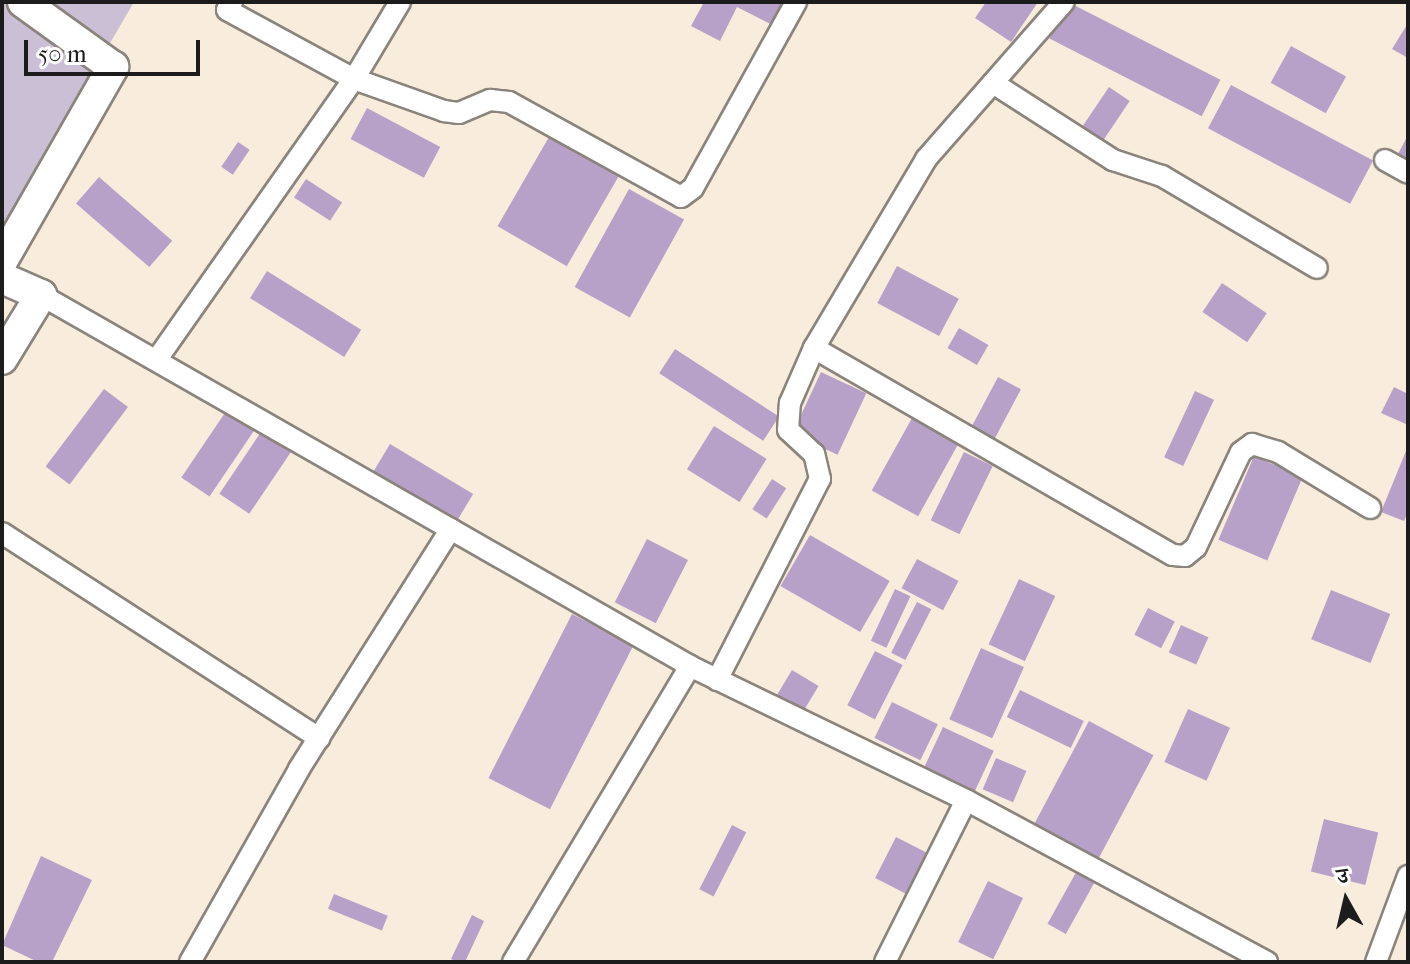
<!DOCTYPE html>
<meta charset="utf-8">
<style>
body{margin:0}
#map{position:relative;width:1410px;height:964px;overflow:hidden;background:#f8ecdc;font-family:"IM FELL French Canon","Noto Serif Devanagari",serif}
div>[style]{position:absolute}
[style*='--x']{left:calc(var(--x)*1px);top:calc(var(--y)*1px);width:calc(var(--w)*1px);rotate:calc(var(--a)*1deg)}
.industrial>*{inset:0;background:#cbbfd5}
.building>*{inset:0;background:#b8a1c9;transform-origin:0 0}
.roads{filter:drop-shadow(2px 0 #8a847c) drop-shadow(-2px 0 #8a847c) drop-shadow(0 2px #8a847c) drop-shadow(0 -2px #8a847c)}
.street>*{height:20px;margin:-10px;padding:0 10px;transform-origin:10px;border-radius:10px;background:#fff}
.secondary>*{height:30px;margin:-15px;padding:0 15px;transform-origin:15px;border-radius:15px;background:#fff}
span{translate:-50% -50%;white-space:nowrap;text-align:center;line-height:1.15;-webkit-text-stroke:7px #fff;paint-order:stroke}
.frame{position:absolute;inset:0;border:4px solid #1c1c1c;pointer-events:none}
.north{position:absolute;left:1306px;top:860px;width:80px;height:80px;-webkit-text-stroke:6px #fff;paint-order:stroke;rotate:352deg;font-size:22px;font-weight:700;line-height:32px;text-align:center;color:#1c1c1c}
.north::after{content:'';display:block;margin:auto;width:28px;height:36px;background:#1c1c1c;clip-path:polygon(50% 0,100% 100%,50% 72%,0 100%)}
.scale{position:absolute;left:24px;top:40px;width:176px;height:36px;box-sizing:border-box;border:4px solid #1c1c1c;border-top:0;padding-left:10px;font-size:24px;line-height:28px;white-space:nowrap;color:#1c1c1c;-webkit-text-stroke:6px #fff;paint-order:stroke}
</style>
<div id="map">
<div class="industrial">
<div style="clip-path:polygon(2px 2px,134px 2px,2px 228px)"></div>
</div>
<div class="building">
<div style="clip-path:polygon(704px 2px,802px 2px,786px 32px,737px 7px,720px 41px,691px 26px)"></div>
<div style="clip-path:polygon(986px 2px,1038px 2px,1011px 42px,975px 18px)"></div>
<div style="left:1068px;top:2px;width:171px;height:41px;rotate:27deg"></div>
<div style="clip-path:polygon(1408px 23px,1408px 58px,1392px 49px)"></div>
<div style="left:1291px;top:46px;width:63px;height:42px;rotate:29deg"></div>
<div style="left:1231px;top:85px;width:161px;height:49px;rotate:28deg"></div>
<div style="left:1109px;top:87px;width:25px;height:56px;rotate:34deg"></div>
<div style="left:367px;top:108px;width:83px;height:35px;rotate:28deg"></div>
<div style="left:553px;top:130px;width:80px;height:111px;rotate:30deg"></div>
<div style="clip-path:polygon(1408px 135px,1408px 181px,1389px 171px)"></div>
<div style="left:238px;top:142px;width:14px;height:30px;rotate:34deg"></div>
<div style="left:99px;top:177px;width:97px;height:35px;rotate:41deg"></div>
<div style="left:306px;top:179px;width:43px;height:22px;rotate:33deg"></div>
<div style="left:629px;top:189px;width:63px;height:112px;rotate:29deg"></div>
<div style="left:897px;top:266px;width:70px;height:42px;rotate:28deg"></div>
<div style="left:267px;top:271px;width:111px;height:32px;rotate:32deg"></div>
<div style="left:1222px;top:283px;width:54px;height:35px;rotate:34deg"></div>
<div style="left:959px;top:328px;width:34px;height:23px;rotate:30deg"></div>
<div style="left:675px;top:349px;width:124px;height:29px;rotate:33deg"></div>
<div style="left:821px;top:372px;width:50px;height:68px;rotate:25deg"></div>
<div style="left:998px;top:377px;width:26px;height:69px;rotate:28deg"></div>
<div style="clip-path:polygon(1394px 387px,1408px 394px,1408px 425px,1381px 413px)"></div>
<div style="left:104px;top:389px;width:30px;height:97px;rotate:37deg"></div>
<div style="left:1195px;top:391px;width:21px;height:73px;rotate:25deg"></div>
<div style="left:235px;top:398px;width:34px;height:96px;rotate:34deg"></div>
<div style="left:912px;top:418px;width:53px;height:83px;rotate:29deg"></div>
<div style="left:714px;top:426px;width:62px;height:51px;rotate:32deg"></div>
<div style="left:263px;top:429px;width:36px;height:78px;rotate:34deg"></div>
<div style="left:390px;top:444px;width:97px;height:36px;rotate:31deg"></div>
<div style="clip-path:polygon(1408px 446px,1408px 512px,1404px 521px,1381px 512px)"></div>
<div style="left:964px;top:452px;width:32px;height:76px;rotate:26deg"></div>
<div style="left:1254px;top:456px;width:53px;height:91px;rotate:23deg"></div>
<div style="left:772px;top:479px;width:17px;height:36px;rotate:33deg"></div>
<div style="left:810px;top:535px;width:92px;height:59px;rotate:30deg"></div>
<div style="left:647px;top:539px;width:46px;height:71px;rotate:27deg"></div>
<div style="left:917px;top:559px;width:47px;height:33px;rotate:28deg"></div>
<div style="left:1019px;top:579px;width:40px;height:72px;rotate:25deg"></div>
<div style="left:895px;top:589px;width:17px;height:57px;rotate:25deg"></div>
<div style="left:1331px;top:590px;width:64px;height:53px;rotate:22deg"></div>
<div style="left:917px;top:602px;width:16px;height:57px;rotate:27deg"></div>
<div style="left:1148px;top:608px;width:30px;height:30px;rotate:27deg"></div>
<div style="left:572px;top:614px;width:69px;height:184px;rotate:27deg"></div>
<div style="left:1181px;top:625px;width:30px;height:30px;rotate:24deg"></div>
<div style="left:981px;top:648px;width:47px;height:78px;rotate:24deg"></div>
<div style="left:875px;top:651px;width:31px;height:61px;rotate:27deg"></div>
<div style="left:792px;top:670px;width:31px;height:43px;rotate:31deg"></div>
<div style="left:1020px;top:690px;width:71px;height:30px;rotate:26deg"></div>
<div style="left:892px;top:702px;width:51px;height:40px;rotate:26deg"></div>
<div style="left:1188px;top:709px;width:46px;height:58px;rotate:24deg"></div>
<div style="left:1089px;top:721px;width:73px;height:118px;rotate:28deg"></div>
<div style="left:943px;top:727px;width:56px;height:46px;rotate:25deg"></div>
<div style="left:996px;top:758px;width:33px;height:34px;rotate:23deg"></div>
<div style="left:1324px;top:819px;width:56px;height:54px;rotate:14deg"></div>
<div style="left:732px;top:825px;width:16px;height:72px;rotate:27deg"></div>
<div style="left:896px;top:837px;width:44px;height:46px;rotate:27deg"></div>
<div style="clip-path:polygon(41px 856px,92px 880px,52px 962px,38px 962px,2px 945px)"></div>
<div style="left:1079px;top:867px;width:21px;height:65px;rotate:29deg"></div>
<div style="left:988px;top:881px;width:39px;height:68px;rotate:26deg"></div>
<div style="left:334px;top:894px;width:58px;height:16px;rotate:22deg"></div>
<div style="clip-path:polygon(472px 915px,484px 921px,465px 962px,457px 962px,451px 959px)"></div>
</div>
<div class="roads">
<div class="street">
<div style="--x:232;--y:2;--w:9;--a:122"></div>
<div style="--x:227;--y:10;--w:145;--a:28.5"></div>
<div style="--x:354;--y:79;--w:96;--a:19.6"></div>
<div style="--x:444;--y:111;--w:15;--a:8"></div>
<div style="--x:459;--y:113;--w:34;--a:-23"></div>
<div style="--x:490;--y:100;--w:19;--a:6"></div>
<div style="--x:509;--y:102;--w:196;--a:28.9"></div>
<div style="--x:681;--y:197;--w:15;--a:-37"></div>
<div style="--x:693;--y:188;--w:213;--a:-61"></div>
<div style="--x:993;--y:83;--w:143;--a:32.7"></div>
<div style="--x:1113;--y:160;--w:52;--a:18.1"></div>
<div style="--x:1162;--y:176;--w:180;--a:30.7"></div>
<div style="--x:1385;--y:160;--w:26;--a:29"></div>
<div style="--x:41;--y:295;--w:748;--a:29.75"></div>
<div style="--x:690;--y:666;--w:307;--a:25.9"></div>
<div style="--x:966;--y:800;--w:342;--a:28.3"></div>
<div style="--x:814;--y:348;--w:414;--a:30"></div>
<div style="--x:1173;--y:555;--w:12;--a:5"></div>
<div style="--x:1185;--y:556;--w:14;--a:-39"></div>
<div style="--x:1196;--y:547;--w:105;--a:-64.7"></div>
<div style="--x:1241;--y:452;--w:14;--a:-36"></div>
<div style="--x:1252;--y:444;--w:27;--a:17"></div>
<div style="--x:1278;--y:452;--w:108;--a:31.3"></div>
<div style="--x:157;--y:359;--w:342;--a:-54.9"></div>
<div style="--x:354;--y:79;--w:90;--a:-59.1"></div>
<div style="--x:2;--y:533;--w:378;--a:32.9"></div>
<div style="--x:717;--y:680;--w:226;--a:-62.9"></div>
<div style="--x:820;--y:479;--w:26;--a:-103"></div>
<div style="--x:814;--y:454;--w:35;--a:-137"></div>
<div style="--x:788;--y:430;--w:27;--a:-86"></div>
<div style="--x:790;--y:403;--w:60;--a:-66.4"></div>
<div style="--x:814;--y:348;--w:220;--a:-59.3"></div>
<div style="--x:926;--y:159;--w:209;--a:-48.7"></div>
<div style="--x:190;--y:962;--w:222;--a:-60.5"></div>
<div style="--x:299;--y:769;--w:284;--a:-57.7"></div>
<div style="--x:513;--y:962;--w:345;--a:-59.1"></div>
<div style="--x:885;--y:962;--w:181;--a:-63.4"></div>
<div style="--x:1376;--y:962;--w:92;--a:-69.6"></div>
</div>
<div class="secondary">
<div style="--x:2;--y:261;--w:224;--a:-60.2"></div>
<div style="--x:113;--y:67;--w:111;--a:-144.2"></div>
<div style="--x:2;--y:278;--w:43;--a:23.6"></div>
<div style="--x:41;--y:295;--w:75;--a:121.4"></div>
</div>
</div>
<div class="frame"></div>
<div class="north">उ</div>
<div class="scale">50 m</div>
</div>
